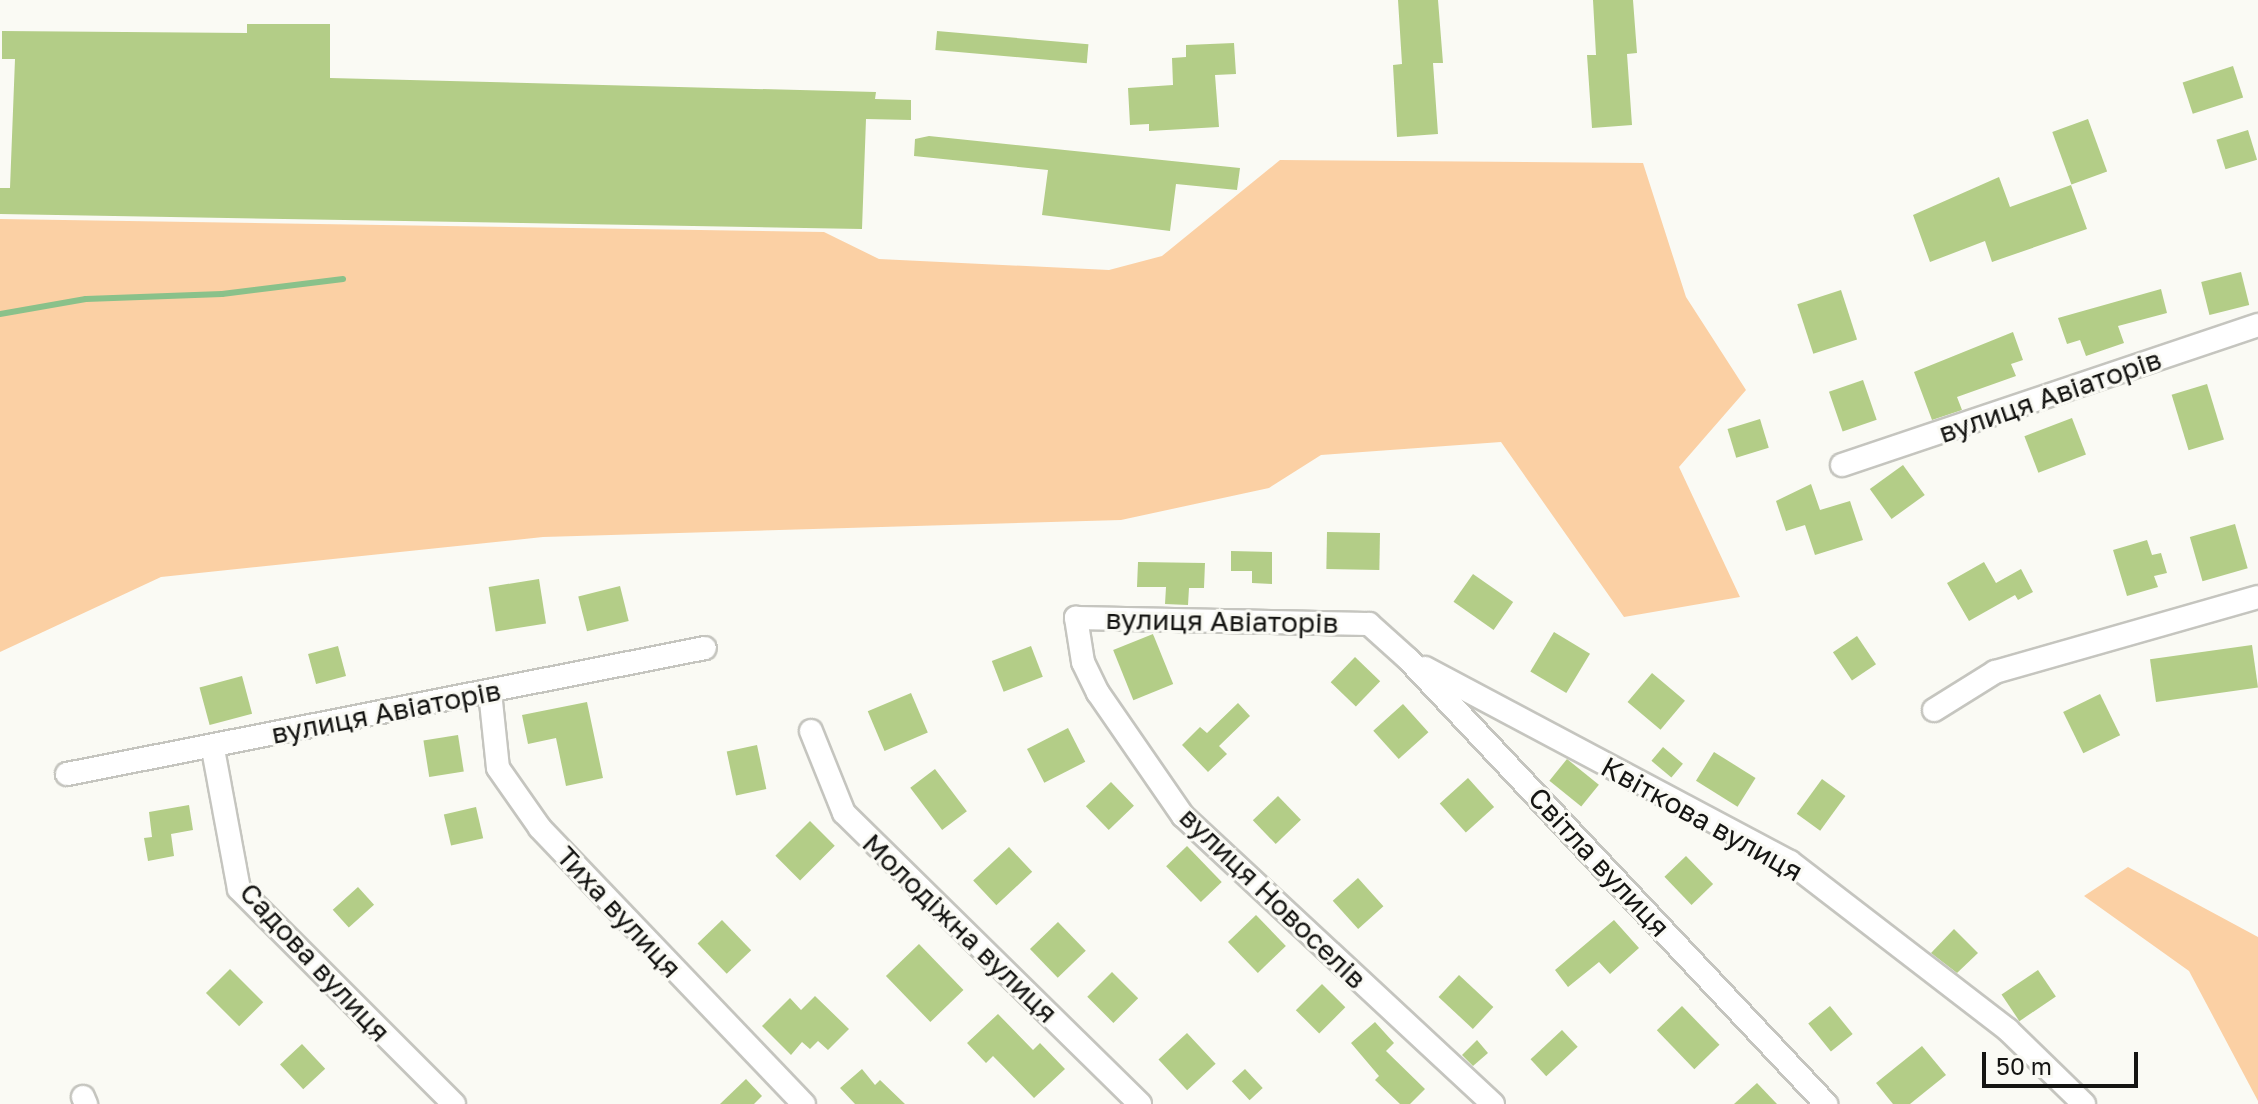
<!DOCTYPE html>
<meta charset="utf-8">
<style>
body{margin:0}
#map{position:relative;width:2258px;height:1104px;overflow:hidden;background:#fafaf4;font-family:"Golos Text",sans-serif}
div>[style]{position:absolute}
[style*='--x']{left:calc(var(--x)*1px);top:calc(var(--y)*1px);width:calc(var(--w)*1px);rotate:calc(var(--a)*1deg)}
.green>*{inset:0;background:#fbd0a4}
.stream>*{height:6px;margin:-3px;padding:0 3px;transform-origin:3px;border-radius:3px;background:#8ac18a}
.building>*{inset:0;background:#b3cd87;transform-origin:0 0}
.roads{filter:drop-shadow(2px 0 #c5c5bf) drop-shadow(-2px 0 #c5c5bf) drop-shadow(0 2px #c5c5bf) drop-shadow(0 -2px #c5c5bf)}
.minor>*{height:22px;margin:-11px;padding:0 11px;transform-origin:11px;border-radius:11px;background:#fff}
span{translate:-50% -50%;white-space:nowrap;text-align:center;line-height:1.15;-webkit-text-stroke:6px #fafaf4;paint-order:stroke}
.street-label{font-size:28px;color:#151513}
.scale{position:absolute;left:1982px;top:1052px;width:156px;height:36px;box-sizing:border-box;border:4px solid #151513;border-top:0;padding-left:10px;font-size:24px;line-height:28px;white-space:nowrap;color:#151513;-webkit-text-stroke:6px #fafaf4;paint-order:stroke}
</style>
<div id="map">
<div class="green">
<div style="clip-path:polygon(1280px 160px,1643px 163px,1686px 297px,1746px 390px,1679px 467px,1740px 597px,1624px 617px,1501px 442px,1321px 455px,1269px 488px,1121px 520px,543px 537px,161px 577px,0 652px,0 219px,824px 232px,879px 259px,1109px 270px,1162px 256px)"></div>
<div style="clip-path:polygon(2128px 867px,2258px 937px,2258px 1101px,2189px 971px,2084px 896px)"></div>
</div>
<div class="stream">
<div style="--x:0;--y:314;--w:87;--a:-9.9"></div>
<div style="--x:86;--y:299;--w:136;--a:-2.1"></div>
<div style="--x:222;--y:294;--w:122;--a:-7.1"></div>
</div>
<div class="building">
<div style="clip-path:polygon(1398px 0,1438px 0,1443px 63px,1433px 63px,1438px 134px,1397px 137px,1393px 65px,1402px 64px)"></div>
<div style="clip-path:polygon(1593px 0,1633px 0,1637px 53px,1627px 54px,1632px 125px,1592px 128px,1587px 55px,1596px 55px)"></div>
<div style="clip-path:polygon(247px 24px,330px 24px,330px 78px,876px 92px,875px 99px,911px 100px,911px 120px,866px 119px,862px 229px,0 214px,0 188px,10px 188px,15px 59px,2px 59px,2px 31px,247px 33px)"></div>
<div style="left:937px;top:31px;width:152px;height:19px;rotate:5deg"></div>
<div style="clip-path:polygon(1234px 43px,1236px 74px,1215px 75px,1219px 127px,1149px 131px,1149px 124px,1130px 125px,1128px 88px,1173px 85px,1172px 58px,1186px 57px,1186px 45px)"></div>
<div style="left:2233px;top:66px;width:33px;height:53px;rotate:72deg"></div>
<div style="left:2088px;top:119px;width:56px;height:38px;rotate:70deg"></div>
<div style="left:2248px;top:130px;width:31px;height:33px;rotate:73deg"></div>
<div style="clip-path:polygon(929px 136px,1240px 168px,1237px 190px,1176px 184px,1170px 231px,1042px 215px,1048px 170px,914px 156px,915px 139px)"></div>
<div style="clip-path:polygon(1999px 177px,2010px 207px,2071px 185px,2087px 229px,1992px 262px,1985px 241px,1930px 262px,1913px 215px)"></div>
<div style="left:2241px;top:272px;width:34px;height:41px;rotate:76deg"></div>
<div style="clip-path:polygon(2161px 289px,2167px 313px,2118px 326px,2124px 343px,2086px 356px,2080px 340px,2067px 344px,2058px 318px)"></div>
<div style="left:1841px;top:290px;width:52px;height:46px;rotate:72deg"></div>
<div style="clip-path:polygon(2013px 332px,2023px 360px,2011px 364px,2016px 376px,1957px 397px,1962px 410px,1932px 420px,1914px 372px)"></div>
<div style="left:1863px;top:380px;width:42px;height:36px;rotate:71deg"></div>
<div style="left:2207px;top:384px;width:58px;height:37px;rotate:73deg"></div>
<div style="left:2072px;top:418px;width:39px;height:51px;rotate:69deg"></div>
<div style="left:1760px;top:419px;width:30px;height:34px;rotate:73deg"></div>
<div style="left:1903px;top:465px;width:37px;height:41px;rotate:54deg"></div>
<div style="clip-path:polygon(1811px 484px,1820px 510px,1850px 501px,1863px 540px,1815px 555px,1805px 525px,1786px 531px,1776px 501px)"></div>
<div style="left:2235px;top:524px;width:46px;height:47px;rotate:74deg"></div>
<div style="left:1327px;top:532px;width:53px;height:37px;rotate:1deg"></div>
<div style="clip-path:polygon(2147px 540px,2152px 555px,2161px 553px,2167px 573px,2154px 576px,2158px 587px,2127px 596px,2113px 550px)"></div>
<div style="clip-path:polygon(1231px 551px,1272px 552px,1272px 584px,1252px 583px,1252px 571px,1231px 571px)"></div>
<div style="clip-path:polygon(1138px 562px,1205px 563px,1204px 588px,1189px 588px,1188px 605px,1165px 604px,1166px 587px,1137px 587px)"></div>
<div style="clip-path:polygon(1984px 562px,1996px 583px,2021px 569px,2033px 592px,2018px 600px,2015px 595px,1969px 621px,1947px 583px)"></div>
<div style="left:1473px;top:574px;width:49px;height:34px;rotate:35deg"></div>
<div style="left:539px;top:579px;width:45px;height:51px;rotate:81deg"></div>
<div style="left:620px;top:586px;width:36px;height:43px;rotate:76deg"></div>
<div style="left:1554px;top:632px;width:42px;height:46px;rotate:31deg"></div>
<div style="left:1153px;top:634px;width:54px;height:43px;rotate:68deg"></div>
<div style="left:1857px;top:636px;width:34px;height:29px;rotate:56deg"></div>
<div style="left:2252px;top:645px;width:43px;height:103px;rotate:82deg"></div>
<div style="left:338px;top:646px;width:31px;height:31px;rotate:75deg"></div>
<div style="left:1031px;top:646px;width:33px;height:42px;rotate:69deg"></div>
<div style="left:1355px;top:657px;width:35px;height:35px;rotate:44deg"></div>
<div style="left:1652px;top:673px;width:43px;height:38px;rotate:40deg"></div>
<div style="left:242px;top:676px;width:39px;height:44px;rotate:75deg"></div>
<div style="left:911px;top:693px;width:43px;height:47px;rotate:67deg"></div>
<div style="left:2100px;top:694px;width:46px;height:41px;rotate:64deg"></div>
<div style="clip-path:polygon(587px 702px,603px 778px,566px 786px,556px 738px,528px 744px,522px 715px)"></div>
<div style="clip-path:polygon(1238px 703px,1250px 716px,1219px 746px,1227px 754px,1208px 772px,1182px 745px,1200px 727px,1207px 733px)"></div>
<div style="left:1403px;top:704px;width:38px;height:40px;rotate:48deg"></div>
<div style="left:1068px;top:728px;width:38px;height:46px;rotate:63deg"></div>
<div style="left:458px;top:735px;width:37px;height:35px;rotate:81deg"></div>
<div style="left:757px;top:745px;width:45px;height:31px;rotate:78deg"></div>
<div style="left:1663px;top:747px;width:26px;height:18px;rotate:40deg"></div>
<div style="left:1714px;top:752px;width:49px;height:34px;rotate:32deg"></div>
<div style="left:1567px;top:759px;width:41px;height:28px;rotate:39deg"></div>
<div style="left:935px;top:769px;width:53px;height:31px;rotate:53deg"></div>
<div style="left:1468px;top:778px;width:39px;height:38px;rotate:48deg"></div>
<div style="left:1822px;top:779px;width:29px;height:43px;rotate:36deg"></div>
<div style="left:1111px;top:782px;width:33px;height:35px;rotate:46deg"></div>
<div style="left:1278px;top:796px;width:33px;height:35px;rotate:46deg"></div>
<div style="clip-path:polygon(189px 805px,193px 830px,171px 834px,174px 856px,148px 861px,144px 838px,152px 837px,149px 812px)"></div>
<div style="left:476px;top:807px;width:32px;height:33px;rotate:77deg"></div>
<div style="left:810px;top:821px;width:35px;height:49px;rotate:45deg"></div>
<div style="left:1187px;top:846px;width:50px;height:29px;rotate:46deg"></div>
<div style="left:1009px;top:847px;width:34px;height:49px;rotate:47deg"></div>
<div style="left:1686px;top:856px;width:39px;height:30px;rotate:46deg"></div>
<div style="left:1358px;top:878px;width:38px;height:34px;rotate:48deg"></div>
<div style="left:358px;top:887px;width:24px;height:34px;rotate:48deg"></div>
<div style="left:1256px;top:915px;width:43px;height:39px;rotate:46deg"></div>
<div style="left:722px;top:920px;width:42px;height:34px;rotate:46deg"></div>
<div style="clip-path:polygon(1614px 920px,1639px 948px,1610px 974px,1599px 962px,1568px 987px,1555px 970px)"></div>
<div style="left:1058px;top:922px;width:40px;height:39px;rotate:46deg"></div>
<div style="clip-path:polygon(1954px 929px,1978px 953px,1957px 973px,1931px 953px)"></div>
<div style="left:919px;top:944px;width:64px;height:46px;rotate:46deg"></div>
<div style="left:230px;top:969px;width:47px;height:34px;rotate:45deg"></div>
<div style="left:2038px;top:970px;width:32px;height:44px;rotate:56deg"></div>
<div style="left:1112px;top:972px;width:37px;height:35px;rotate:45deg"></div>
<div style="left:1459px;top:975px;width:47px;height:30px;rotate:43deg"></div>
<div style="left:1322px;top:984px;width:33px;height:37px;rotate:45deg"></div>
<div style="clip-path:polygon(815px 996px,849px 1029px,828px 1050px,818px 1041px,810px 1049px,802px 1042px,791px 1055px,762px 1026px,790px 998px,801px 1010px)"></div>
<div style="left:1682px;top:1006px;width:54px;height:35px;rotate:46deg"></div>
<div style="left:1830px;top:1006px;width:36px;height:28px;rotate:51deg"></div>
<div style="clip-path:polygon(998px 1014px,1033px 1050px,1040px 1043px,1065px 1069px,1034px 1098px,993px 1056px,986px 1063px,967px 1043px)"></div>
<div style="clip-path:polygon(1375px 1022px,1394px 1043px,1386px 1051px,1425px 1089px,1410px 1104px,1400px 1104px,1375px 1080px,1379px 1076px,1351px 1043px)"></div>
<div style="left:1562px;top:1030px;width:23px;height:43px;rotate:47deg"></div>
<div style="left:1187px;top:1033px;width:42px;height:39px;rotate:47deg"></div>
<div style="clip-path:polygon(1477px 1040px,1488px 1053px,1473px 1066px,1462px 1055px)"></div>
<div style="left:302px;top:1044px;width:34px;height:30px;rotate:47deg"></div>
<div style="clip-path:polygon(1922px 1046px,1946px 1075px,1910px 1104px,1893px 1104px,1876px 1083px)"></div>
<div style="clip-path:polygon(862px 1069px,875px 1085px,880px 1080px,905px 1104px,855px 1104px,840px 1088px)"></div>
<div style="left:1245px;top:1069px;width:26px;height:18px;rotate:47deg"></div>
<div style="clip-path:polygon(746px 1079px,762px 1096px,754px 1104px,720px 1104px)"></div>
<div style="clip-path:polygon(1757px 1083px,1777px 1104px,1734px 1104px)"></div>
</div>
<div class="roads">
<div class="minor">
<div style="--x:1842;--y:465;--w:439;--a:-18.6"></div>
<div style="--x:1425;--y:668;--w:413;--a:28"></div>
<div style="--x:1790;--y:862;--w:275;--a:37.6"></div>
<div style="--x:2008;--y:1030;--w:106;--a:44.2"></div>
<div style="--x:490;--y:692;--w:76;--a:84"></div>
<div style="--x:498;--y:768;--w:73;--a:55"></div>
<div style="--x:540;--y:828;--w:382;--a:46.3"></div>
<div style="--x:1934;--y:710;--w:72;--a:-31.9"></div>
<div style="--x:1995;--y:672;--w:273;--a:-15.9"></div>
<div style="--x:811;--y:731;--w:88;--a:68.1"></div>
<div style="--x:844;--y:813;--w:415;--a:44.5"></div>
<div style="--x:213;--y:749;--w:142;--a:79.5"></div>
<div style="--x:239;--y:889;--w:304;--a:45"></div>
<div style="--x:67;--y:774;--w:650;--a:-11.17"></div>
<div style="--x:83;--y:1097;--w:8;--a:67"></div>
<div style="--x:1493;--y:1104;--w:423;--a:-137.1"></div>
<div style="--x:1183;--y:816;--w:150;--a:-124.6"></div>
<div style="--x:1098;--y:693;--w:34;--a:-116"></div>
<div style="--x:1083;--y:662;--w:45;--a:-99"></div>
<div style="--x:1076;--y:618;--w:293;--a:1.2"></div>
<div style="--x:1369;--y:624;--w:52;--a:41.9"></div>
<div style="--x:1408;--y:659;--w:611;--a:46.79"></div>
</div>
</div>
<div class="street-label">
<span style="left:2050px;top:396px;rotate:-19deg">вулиця Авіаторів</span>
<span style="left:1222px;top:621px;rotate:1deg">вулиця Авіаторів</span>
<span style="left:386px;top:712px;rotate:-11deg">вулиця Авіаторів</span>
<span style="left:1702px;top:819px;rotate:29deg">Квіткова вулиця</span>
<span style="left:1599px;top:862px;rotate:47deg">Світла вулиця</span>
<span style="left:1273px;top:898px;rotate:44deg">вулиця Новоселів</span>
<span style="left:619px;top:912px;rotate:47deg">Тиха вулиця</span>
<span style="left:960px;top:928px;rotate:44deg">Молодіжна вулиця</span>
<span style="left:315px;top:962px;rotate:47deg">Садова вулиця</span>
</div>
<div class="scale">50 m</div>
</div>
